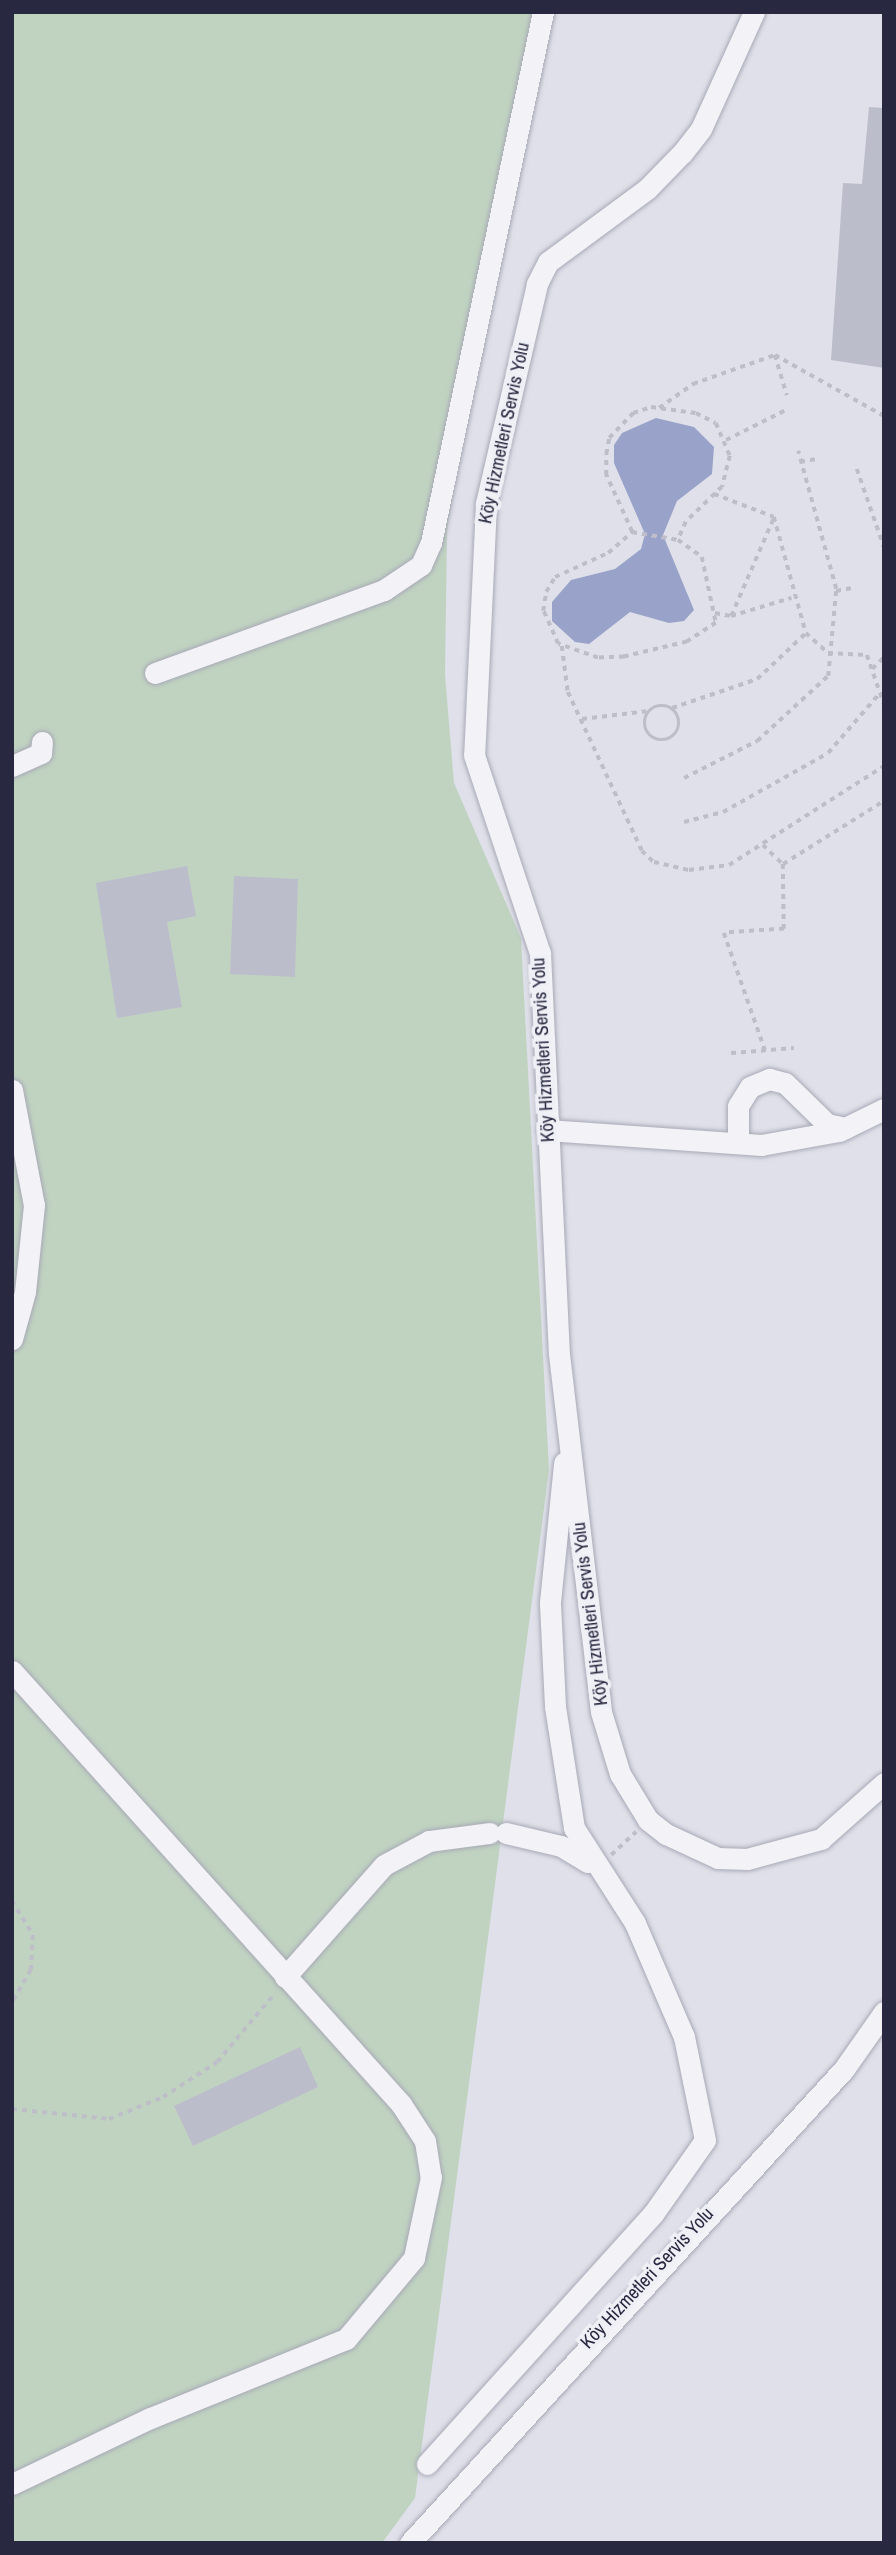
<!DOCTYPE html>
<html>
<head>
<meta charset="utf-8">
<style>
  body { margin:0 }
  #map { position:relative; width:896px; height:2555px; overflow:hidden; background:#dfe0e9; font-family:"Archivo Narrow",sans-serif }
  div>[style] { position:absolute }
  .green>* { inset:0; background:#c0d3c1 }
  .water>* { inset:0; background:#99a3c9 }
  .building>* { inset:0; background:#bcbdcb }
  .path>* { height:3.5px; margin-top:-1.75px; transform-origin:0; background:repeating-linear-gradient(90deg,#bdbec7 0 5px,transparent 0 10px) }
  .path>.ring { margin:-1.75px; padding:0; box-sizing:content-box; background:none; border:3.5px solid #bdbec7; border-radius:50% }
  .roads { filter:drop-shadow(0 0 2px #a8a9b6) drop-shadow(0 0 2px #a8a9b6) }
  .minor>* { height:21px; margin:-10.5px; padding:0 10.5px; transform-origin:10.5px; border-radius:10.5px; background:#f2f2f7 }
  span { translate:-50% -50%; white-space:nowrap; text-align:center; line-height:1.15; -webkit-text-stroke:7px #eff0f6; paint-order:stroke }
  .street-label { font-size:19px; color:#282940 }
  .frame { position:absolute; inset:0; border:14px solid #282940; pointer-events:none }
</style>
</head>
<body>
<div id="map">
  <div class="green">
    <i style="clip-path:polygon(12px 12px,532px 12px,447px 530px,445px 675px,454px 783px,521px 938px,549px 1470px,415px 2498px,382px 2543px,12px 2543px)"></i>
  </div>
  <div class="water">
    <i style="clip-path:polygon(656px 418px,694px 427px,714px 447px,712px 474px,677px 501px,663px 535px,694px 610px,684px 621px,669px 623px,630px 612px,589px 644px,575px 642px,552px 621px,552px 602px,571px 580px,615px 569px,641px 549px,645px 534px,614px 463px,614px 445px,622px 433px)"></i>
  </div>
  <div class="building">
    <i style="clip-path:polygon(869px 107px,884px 108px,884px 368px,831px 360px,843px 183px,862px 184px)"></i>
    <i style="clip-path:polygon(187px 866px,196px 916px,167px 922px,182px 1007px,117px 1018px,96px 883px)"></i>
    <i style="clip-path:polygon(234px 876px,298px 879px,295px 977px,230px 974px)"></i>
    <i style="clip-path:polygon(300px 2047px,318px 2087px,193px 2146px,174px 2106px)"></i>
  </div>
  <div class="path">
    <i style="left:775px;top:355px;width:42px;rotate:73.3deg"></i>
    <i style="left:659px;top:408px;width:42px;rotate:-35.2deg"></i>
    <i style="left:693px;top:384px;width:87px;rotate:-19.5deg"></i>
    <i style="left:775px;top:355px;width:125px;rotate:29.2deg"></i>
    <i style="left:726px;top:440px;width:65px;rotate:-26.6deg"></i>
    <i style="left:800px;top:462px;width:20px;rotate:-11deg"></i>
    <i style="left:857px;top:469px;width:83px;rotate:70.9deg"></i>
    <i style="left:714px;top:494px;width:64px;rotate:21deg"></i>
    <i style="left:774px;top:517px;width:120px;rotate:74.6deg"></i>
    <i style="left:806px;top:633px;width:30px;rotate:42deg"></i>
    <i style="left:828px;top:653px;width:39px;rotate:3deg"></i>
    <i style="left:867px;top:655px;width:52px;rotate:70.9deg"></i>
    <i style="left:632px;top:532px;width:47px;rotate:9.9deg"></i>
    <i style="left:678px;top:540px;width:29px;rotate:35deg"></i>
    <i style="left:702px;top:557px;width:67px;rotate:78deg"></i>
    <i style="left:716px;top:623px;width:35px;rotate:147deg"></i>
    <i style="left:687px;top:642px;width:65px;rotate:166.6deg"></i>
    <i style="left:624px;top:657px;width:26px;rotate:178deg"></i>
    <i style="left:598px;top:658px;width:42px;rotate:-160.7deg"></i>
    <i style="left:558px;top:644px;width:36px;rotate:-114deg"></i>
    <i style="left:543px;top:611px;width:19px;rotate:-81deg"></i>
    <i style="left:546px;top:592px;width:17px;rotate:-59deg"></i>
    <i style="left:555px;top:577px;width:58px;rotate:-24.4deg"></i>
    <i style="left:608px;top:553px;width:32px;rotate:-41deg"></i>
    <i style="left:632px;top:532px;width:63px;rotate:-114.5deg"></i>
    <i style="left:606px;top:475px;width:21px;rotate:-90deg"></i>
    <i style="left:606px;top:454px;width:16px;rotate:-79deg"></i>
    <i style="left:609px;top:438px;width:35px;rotate:-46deg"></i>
    <i style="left:633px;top:413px;width:19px;rotate:-18deg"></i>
    <i style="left:651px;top:407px;width:45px;rotate:7.6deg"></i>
    <i style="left:696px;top:413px;width:22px;rotate:27deg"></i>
    <i style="left:716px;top:423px;width:36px;rotate:67deg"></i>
    <i style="left:730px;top:456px;width:32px;rotate:104deg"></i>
    <i style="left:722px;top:487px;width:50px;rotate:135.8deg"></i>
    <i style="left:686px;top:522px;width:20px;rotate:114deg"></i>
    <i style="left:836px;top:591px;width:20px;rotate:-11deg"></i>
    <i style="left:715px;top:613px;width:16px;rotate:11deg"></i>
    <i style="left:731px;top:616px;width:63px;rotate:-16.7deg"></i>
    <i style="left:731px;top:616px;width:108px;rotate:-66.5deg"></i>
    <i style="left:562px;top:646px;width:46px;rotate:82.6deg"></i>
    <i style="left:568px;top:692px;width:175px;rotate:65deg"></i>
    <i style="left:642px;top:851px;width:16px;rotate:43deg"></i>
    <i style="left:654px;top:862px;width:36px;rotate:13deg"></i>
    <i style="left:689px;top:870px;width:40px;rotate:-7.1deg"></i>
    <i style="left:729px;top:865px;width:184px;rotate:-32.6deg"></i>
    <i style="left:872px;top:669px;width:17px;rotate:-45deg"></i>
    <i class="ring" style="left:645px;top:706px;width:30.5px;height:30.5px"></i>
    <i style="left:672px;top:708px;width:90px;rotate:-18.8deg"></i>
    <i style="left:757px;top:679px;width:67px;rotate:-43.2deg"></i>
    <i style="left:582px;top:719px;width:67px;rotate:-6.8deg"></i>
    <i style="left:684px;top:778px;width:82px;rotate:-26.9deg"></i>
    <i style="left:757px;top:741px;width:96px;rotate:-42.5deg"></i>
    <i style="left:828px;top:676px;width:87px;rotate:-84.7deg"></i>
    <i style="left:836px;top:589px;width:143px;rotate:-105.4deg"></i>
    <i style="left:684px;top:822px;width:40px;rotate:-14.4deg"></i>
    <i style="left:723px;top:812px;width:120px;rotate:-29.3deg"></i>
    <i style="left:828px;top:753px;width:78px;rotate:-49.2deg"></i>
    <i style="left:763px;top:845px;width:28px;rotate:44deg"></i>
    <i style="left:783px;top:864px;width:65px;rotate:89.1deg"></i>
    <i style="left:784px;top:929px;width:60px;rotate:176.2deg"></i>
    <i style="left:724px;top:933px;width:124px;rotate:70.7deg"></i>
    <i style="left:783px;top:864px;width:119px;rotate:-32deg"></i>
    <i style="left:731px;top:1053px;width:63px;rotate:-4.5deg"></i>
    <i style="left:611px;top:1855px;width:34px;rotate:-43deg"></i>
    <i style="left:12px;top:1901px;width:40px;rotate:58deg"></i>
    <i style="left:33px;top:1935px;width:35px;rotate:93deg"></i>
    <i style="left:31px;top:1970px;width:38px;rotate:120deg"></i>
    <i style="left:12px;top:2109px;width:98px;rotate:5.9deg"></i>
    <i style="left:109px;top:2119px;width:58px;rotate:-22.2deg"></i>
    <i style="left:163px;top:2097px;width:64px;rotate:-32.9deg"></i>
    <i style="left:217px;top:2062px;width:89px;rotate:-50deg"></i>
  </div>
  <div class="roads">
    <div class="minor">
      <i style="left:754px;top:12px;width:128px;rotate:114.4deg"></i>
      <i style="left:701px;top:129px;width:31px;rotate:128deg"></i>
      <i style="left:682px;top:153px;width:50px;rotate:134.2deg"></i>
      <i style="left:647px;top:189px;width:123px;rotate:143.6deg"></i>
      <i style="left:548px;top:262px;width:25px;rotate:117deg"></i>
      <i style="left:537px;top:284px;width:226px;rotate:103.1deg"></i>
      <i style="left:486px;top:504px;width:251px;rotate:92.7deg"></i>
      <i style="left:474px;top:755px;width:209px;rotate:71.6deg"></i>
      <i style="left:540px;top:953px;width:401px;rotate:87.3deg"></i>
      <i style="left:559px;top:1354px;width:360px;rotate:83.3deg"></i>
      <i style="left:601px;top:1712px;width:65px;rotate:73deg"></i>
      <i style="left:620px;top:1774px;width:54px;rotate:58.7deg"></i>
      <i style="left:648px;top:1820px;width:23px;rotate:38deg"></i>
      <i style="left:666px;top:1834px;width:57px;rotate:24.8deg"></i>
      <i style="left:718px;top:1858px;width:29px;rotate:2deg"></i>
      <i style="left:747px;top:1859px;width:77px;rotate:-15.1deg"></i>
      <i style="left:821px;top:1839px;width:84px;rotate:-41.6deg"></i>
      <i style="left:155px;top:673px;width:244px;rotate:-19.9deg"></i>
      <i style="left:384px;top:590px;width:45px;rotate:-34deg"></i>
      <i style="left:421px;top:565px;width:24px;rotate:-66deg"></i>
      <i style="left:431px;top:543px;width:543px;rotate:-78.09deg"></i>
      <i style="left:12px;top:766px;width:32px;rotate:-24deg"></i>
      <i style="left:41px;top:753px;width:11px;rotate:-85deg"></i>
      <i style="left:12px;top:1090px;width:117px;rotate:79.2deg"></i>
      <i style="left:34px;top:1205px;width:87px;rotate:95.9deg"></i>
      <i style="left:25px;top:1292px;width:49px;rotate:105.5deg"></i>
      <i style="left:547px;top:1130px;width:215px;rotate:4deg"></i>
      <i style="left:761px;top:1145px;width:79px;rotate:-10.2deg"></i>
      <i style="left:839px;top:1131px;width:50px;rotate:-26.1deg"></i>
      <i style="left:738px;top:1143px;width:37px;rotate:-90deg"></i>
      <i style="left:738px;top:1106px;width:22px;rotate:-58deg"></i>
      <i style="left:750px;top:1087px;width:21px;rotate:-23deg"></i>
      <i style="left:769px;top:1079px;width:16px;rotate:14deg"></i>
      <i style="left:785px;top:1083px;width:59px;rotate:44.3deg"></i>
      <i style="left:827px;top:1124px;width:19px;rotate:12deg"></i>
      <i style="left:12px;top:1671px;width:582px;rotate:48.06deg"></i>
      <i style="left:401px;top:2104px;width:44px;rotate:57deg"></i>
      <i style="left:425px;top:2141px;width:36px;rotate:81deg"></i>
      <i style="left:431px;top:2177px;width:83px;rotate:101.9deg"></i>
      <i style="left:414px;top:2258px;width:106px;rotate:130deg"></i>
      <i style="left:346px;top:2339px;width:211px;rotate:158deg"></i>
      <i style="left:150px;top:2418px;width:153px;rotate:154.4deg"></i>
      <i style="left:506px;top:1833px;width:57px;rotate:13.3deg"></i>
      <i style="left:561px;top:1846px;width:31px;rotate:31deg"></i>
      <i style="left:285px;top:1977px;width:149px;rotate:-48.5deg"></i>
      <i style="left:384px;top:1865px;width:51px;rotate:-28.1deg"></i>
      <i style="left:429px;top:1841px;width:61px;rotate:-7.6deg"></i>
      <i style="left:427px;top:2464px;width:337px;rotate:-47.9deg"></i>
      <i style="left:653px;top:2214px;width:90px;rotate:-54.9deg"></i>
      <i style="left:705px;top:2140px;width:105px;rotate:-101.5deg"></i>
      <i style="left:684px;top:2037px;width:124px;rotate:-113.3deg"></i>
      <i style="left:635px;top:1923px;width:113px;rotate:-122.7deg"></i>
      <i style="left:574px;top:1828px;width:123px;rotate:-98.9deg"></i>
      <i style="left:555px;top:1706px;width:104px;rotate:-92.8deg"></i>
      <i style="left:550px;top:1602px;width:140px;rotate:-84.2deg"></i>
      <i style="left:410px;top:2543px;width:643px;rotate:-47.52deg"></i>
      <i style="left:844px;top:2069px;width:70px;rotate:-54.9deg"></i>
    </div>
  </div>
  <div class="street-label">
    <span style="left:504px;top:433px;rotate:-78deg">Köy Hizmetleri Servis Yolu</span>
    <span style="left:543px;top:1050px;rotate:-93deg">Köy Hizmetleri Servis Yolu</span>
    <span style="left:590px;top:1614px;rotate:-97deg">Köy Hizmetleri Servis Yolu</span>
    <span style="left:647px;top:2278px;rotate:-47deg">Köy Hizmetleri Servis Yolu</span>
  </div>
  <div class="frame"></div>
</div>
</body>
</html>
